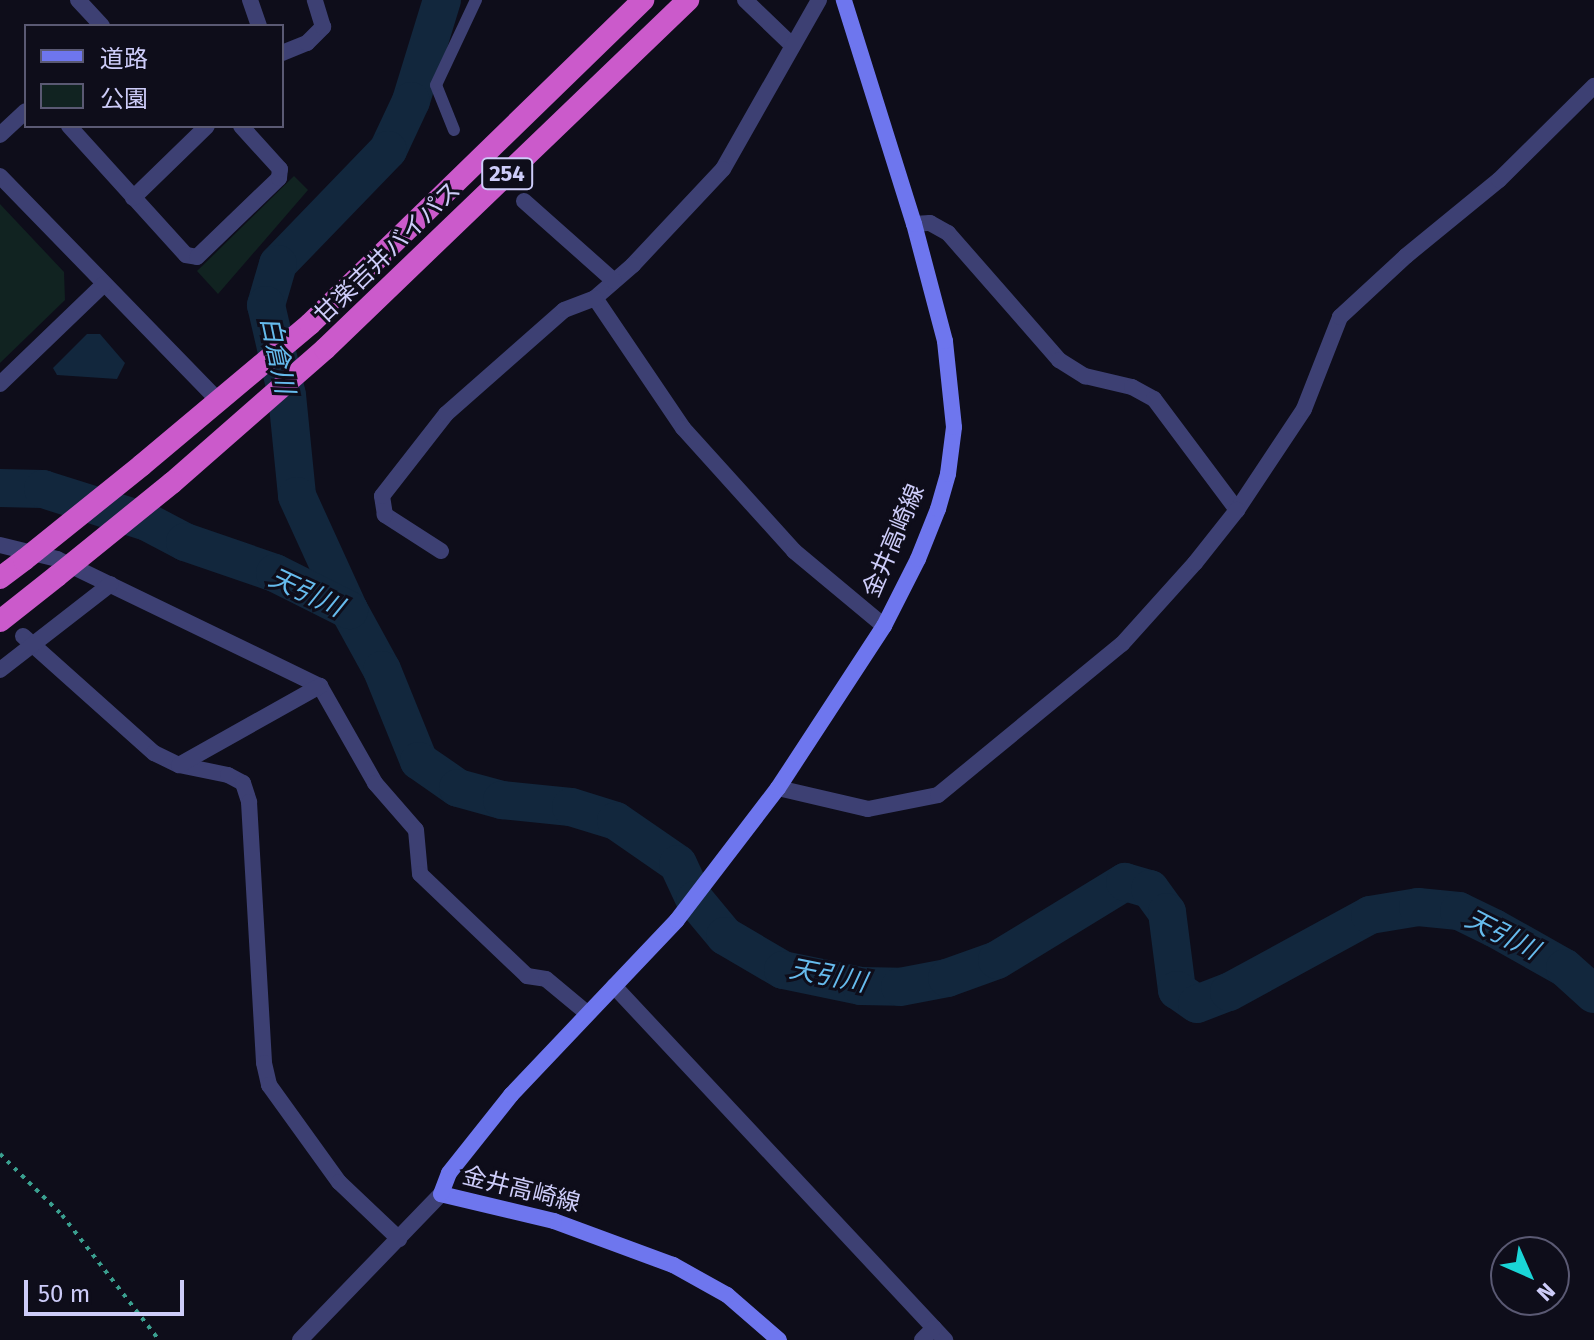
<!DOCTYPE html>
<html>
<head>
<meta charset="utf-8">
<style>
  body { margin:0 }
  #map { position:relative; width:1594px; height:1340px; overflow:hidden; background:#0e0d1a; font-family:"Fira Sans","Noto Sans JP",sans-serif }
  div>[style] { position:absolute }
  .green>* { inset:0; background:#112321 }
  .water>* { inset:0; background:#12273d }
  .river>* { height:38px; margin:-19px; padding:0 19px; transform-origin:19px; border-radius:19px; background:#12273d }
  .path>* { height:4px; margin-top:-2px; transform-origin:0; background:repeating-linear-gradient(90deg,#3a9f8f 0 4px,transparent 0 10px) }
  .service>* { height:12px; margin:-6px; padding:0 6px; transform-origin:6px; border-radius:6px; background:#3d4073 }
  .minor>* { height:16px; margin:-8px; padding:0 8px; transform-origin:8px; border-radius:8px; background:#3d4073 }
  .tertiary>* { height:16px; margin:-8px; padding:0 8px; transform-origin:8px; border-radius:8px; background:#3d4073 }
  .secondary>* { height:16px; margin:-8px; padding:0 8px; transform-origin:8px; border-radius:8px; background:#6e76ee }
  .trunk>* { height:22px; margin:-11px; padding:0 11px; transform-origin:11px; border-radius:11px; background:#cb5acb }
  .trunk-bridge>* { height:22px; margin:-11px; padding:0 11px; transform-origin:11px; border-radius:11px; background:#cb5acb }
  span { translate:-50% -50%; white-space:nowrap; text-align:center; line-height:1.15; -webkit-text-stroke:6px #0e0d1a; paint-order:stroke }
  .shield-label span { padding:2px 6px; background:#0e0d1a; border:2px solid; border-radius:6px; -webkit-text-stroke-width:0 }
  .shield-label { font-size:22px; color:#cdccf9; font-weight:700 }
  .street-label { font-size:24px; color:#cdccf9 }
  .water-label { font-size:26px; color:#66bbed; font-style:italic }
  .legend { position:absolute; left:24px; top:24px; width:260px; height:104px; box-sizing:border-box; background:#0e0d1a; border:2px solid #5a5973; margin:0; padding:10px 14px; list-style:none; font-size:24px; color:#cdccf9 }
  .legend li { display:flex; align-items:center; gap:16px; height:40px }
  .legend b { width:40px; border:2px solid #5a5973 }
  .north { position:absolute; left:1490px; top:1236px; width:80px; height:80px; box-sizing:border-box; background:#0e0d1a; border:2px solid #5a5973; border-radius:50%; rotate:135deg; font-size:22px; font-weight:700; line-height:32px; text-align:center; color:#cdccf9 }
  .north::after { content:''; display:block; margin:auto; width:28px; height:36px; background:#1ad5d7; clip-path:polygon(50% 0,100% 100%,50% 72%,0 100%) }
  .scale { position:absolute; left:24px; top:1280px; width:160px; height:36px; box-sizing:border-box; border:4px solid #cdccf9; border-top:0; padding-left:10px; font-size:24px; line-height:28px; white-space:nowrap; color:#cdccf9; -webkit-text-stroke:6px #0e0d1a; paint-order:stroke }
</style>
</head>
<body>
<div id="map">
  <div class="green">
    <i style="clip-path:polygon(294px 176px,308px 190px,218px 294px,197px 271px)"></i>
    <i style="clip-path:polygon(0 204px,64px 272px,65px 300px,0 363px)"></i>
  </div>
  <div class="water">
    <i style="clip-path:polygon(87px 334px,100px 334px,125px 363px,117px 379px,57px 375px,53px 368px)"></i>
  </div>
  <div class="river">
    <i style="left:442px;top:0;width:106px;rotate:107.1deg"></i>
    <i style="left:411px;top:101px;width:54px;rotate:115.1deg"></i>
    <i style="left:388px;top:150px;width:158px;rotate:134deg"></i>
    <i style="left:278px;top:264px;width:43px;rotate:106.3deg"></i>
    <i style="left:266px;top:305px;width:92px;rotate:76.9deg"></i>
    <i style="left:287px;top:395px;width:101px;rotate:84.3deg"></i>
    <i style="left:297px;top:496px;width:125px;rotate:65.5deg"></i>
    <i style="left:349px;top:610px;width:68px;rotate:61.2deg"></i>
    <i style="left:382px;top:670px;width:98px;rotate:67.9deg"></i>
    <i style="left:419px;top:761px;width:47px;rotate:34.7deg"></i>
    <i style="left:458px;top:788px;width:46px;rotate:15.3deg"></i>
    <i style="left:502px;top:800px;width:69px;rotate:5.8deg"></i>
    <i style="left:571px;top:807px;width:47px;rotate:17.3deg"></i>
    <i style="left:616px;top:821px;width:75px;rotate:34.7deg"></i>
    <i style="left:678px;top:864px;width:40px;rotate:65deg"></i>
    <i style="left:695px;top:900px;width:47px;rotate:50.2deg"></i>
    <i style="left:725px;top:936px;width:67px;rotate:30.4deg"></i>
    <i style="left:783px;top:970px;width:80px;rotate:11.6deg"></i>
    <i style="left:861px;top:986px;width:39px;rotate:1deg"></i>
    <i style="left:900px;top:987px;width:48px;rotate:-10.8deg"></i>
    <i style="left:947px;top:978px;width:53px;rotate:-19.8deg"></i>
    <i style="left:997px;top:960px;width:150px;rotate:-31.4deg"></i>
    <i style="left:1125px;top:882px;width:26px;rotate:16deg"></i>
    <i style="left:1150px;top:889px;width:29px;rotate:54deg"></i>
    <i style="left:1167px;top:912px;width:79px;rotate:82.7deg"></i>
    <i style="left:1177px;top:990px;width:24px;rotate:35deg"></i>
    <i style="left:1197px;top:1004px;width:34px;rotate:-21deg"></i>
    <i style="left:1229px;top:992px;width:161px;rotate:-28.6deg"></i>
    <i style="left:1370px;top:915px;width:49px;rotate:-9.5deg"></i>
    <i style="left:1418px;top:907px;width:41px;rotate:5.6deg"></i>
    <i style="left:1459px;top:911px;width:39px;rotate:26deg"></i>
    <i style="left:1494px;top:928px;width:81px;rotate:29.4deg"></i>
    <i style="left:1565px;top:968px;width:39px;rotate:42deg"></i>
    <i style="left:0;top:488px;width:43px;rotate:1.3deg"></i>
    <i style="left:43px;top:489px;width:109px;rotate:17.6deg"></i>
    <i style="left:147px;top:522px;width:43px;rotate:27.8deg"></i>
    <i style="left:185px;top:542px;width:95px;rotate:19deg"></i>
    <i style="left:275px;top:573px;width:83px;rotate:26.6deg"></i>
  </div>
  <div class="path">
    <i style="left:0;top:1154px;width:87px;rotate:44.5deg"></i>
    <i style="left:62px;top:1215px;width:158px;rotate:52.2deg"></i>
  </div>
  <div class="service">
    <i style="left:454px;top:130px;width:48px;rotate:-111.8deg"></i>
    <i style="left:436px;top:85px;width:94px;rotate:-64.8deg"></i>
  </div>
  <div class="minor">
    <i style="left:78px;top:0;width:35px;rotate:47deg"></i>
    <i style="left:250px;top:0;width:28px;rotate:71deg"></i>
    <i style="left:745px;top:0;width:66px;rotate:43.8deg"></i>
    <i style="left:819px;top:0;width:194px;rotate:119.6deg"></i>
    <i style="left:723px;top:169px;width:132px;rotate:133.2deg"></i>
    <i style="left:633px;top:265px;width:50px;rotate:139deg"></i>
    <i style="left:595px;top:298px;width:157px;rotate:55.9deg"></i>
    <i style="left:683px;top:428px;width:166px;rotate:47.9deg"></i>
    <i style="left:794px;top:551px;width:117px;rotate:39.8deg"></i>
    <i style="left:282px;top:53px;width:27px;rotate:-22deg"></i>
    <i style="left:307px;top:43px;width:23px;rotate:-45deg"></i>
    <i style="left:323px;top:27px;width:28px;rotate:-107deg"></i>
    <i style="left:69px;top:126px;width:174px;rotate:47.8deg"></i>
    <i style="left:186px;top:255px;width:11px;rotate:10deg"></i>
    <i style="left:197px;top:257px;width:114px;rotate:-43.9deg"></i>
    <i style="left:279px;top:178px;width:9px;rotate:-84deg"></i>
    <i style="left:280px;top:169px;width:58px;rotate:-132.2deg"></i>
    <i style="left:0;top:135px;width:35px;rotate:-43deg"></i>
    <i style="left:133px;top:198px;width:103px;rotate:-44.2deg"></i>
    <i style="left:524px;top:201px;width:120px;rotate:41.6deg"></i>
    <i style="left:914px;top:224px;width:16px;rotate:-4deg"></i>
    <i style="left:930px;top:223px;width:21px;rotate:29deg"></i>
    <i style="left:948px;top:233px;width:169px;rotate:48.8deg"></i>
    <i style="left:1059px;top:360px;width:31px;rotate:32deg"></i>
    <i style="left:1085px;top:376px;width:48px;rotate:13.2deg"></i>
    <i style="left:1132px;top:387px;width:25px;rotate:29deg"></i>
    <i style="left:1154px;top:399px;width:139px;rotate:53.2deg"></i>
    <i style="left:1237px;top:510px;width:121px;rotate:-56.4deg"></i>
    <i style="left:1304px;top:409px;width:99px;rotate:-68.6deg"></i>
    <i style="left:1340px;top:317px;width:90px;rotate:-42.7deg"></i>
    <i style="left:1406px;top:256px;width:120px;rotate:-39.3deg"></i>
    <i style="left:1499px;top:180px;width:134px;rotate:-44.7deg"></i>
    <i style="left:0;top:545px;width:59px;rotate:13.8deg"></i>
    <i style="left:57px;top:559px;width:292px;rotate:25.8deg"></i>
    <i style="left:320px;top:686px;width:112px;rotate:60.4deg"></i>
    <i style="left:375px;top:783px;width:62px;rotate:48.9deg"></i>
    <i style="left:416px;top:830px;width:44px;rotate:84.8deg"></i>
    <i style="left:420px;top:874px;width:148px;rotate:43.6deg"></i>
    <i style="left:527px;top:976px;width:19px;rotate:9deg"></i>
    <i style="left:546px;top:979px;width:53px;rotate:39.7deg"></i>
    <i style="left:441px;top:551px;width:67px;rotate:-147.3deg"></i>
    <i style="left:385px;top:515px;width:19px;rotate:-99deg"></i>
    <i style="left:382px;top:496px;width:104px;rotate:-52deg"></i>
    <i style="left:446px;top:414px;width:157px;rotate:-41.4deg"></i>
    <i style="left:564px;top:310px;width:33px;rotate:-21deg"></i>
    <i style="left:23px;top:636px;width:176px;rotate:41.8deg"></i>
    <i style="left:154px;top:753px;width:28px;rotate:26deg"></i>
    <i style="left:179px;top:765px;width:50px;rotate:11.5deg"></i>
    <i style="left:228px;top:775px;width:17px;rotate:28deg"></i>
    <i style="left:243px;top:783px;width:20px;rotate:72deg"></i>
    <i style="left:249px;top:802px;width:261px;rotate:86.7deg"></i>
    <i style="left:264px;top:1063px;width:23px;rotate:77deg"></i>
    <i style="left:269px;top:1085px;width:120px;rotate:54.2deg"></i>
    <i style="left:339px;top:1182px;width:83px;rotate:43.5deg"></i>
    <i style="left:0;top:670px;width:140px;rotate:-37.8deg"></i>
    <i style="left:179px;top:765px;width:162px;rotate:-29.3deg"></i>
    <i style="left:778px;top:788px;width:92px;rotate:13.1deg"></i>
    <i style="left:868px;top:809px;width:71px;rotate:-11.3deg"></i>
    <i style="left:938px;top:795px;width:238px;rotate:-39.4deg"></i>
    <i style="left:1122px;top:644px;width:109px;rotate:-48deg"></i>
    <i style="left:1195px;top:563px;width:68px;rotate:-51.6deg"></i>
    <i style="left:614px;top:986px;width:485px;rotate:46.9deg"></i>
    <i style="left:922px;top:1340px;width:17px;rotate:-45deg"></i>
  </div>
  <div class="tertiary">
    <i style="left:0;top:176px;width:315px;rotate:45.8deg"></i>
    <i style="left:0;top:384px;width:144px;rotate:-43.9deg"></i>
    <i style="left:300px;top:1340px;width:203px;rotate:-46deg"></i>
  </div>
  <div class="secondary">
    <i style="left:779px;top:1340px;width:69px;rotate:-139.1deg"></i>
    <i style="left:727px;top:1295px;width:62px;rotate:-150.9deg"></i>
    <i style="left:673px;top:1265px;width:127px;rotate:-159.7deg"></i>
    <i style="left:554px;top:1221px;width:116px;rotate:-166.6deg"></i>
    <i style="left:441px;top:1194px;width:22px;rotate:-69deg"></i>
    <i style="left:449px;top:1173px;width:100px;rotate:-51.5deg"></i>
    <i style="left:511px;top:1095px;width:241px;rotate:-46.5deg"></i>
    <i style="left:677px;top:920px;width:166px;rotate:-52.6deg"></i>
    <i style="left:778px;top:788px;width:194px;rotate:-56.8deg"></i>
    <i style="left:884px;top:626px;width:75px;rotate:-63.1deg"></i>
    <i style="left:918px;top:559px;width:54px;rotate:-68.2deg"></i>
    <i style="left:938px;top:509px;width:36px;rotate:-74deg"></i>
    <i style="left:948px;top:474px;width:47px;rotate:-82.7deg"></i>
    <i style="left:954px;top:427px;width:86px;rotate:-96deg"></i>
    <i style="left:945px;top:341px;width:121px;rotate:-104.8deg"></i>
    <i style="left:914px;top:224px;width:235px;rotate:-107.4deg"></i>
  </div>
  <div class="trunk">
    <i style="left:142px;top:465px;width:219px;rotate:-40deg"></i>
    <i style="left:310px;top:324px;width:465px;rotate:-44.2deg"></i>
    <i style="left:172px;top:483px;width:203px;rotate:-41.2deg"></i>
    <i style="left:325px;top:349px;width:504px;rotate:-43.87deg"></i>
    <i style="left:0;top:578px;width:30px;rotate:-37deg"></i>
    <i style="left:0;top:621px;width:73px;rotate:-38.3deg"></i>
  </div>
  <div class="trunk-bridge">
    <i style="left:24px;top:560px;width:151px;rotate:-38.8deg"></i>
    <i style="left:57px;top:576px;width:148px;rotate:-39deg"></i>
  </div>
  <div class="shield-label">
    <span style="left:507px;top:174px">254</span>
  </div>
  <div class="street-label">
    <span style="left:388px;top:253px;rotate:-44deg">甘楽吉井バイパス</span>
    <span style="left:894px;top:541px;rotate:-67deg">金井高崎線</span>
    <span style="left:521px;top:1190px;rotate:14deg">金井高崎線</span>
  </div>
  <div class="water-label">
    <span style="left:277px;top:355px;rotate:78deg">白倉川</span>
    <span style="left:306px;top:593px;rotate:25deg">天引川</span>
    <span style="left:1502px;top:935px;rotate:27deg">天引川</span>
    <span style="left:828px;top:976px;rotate:11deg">天引川</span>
  </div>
  <ul class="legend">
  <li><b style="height:10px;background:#6e76ee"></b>道路</li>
  <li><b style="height:22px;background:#112321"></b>公園</li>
  </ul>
  <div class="north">N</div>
  <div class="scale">50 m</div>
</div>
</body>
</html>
